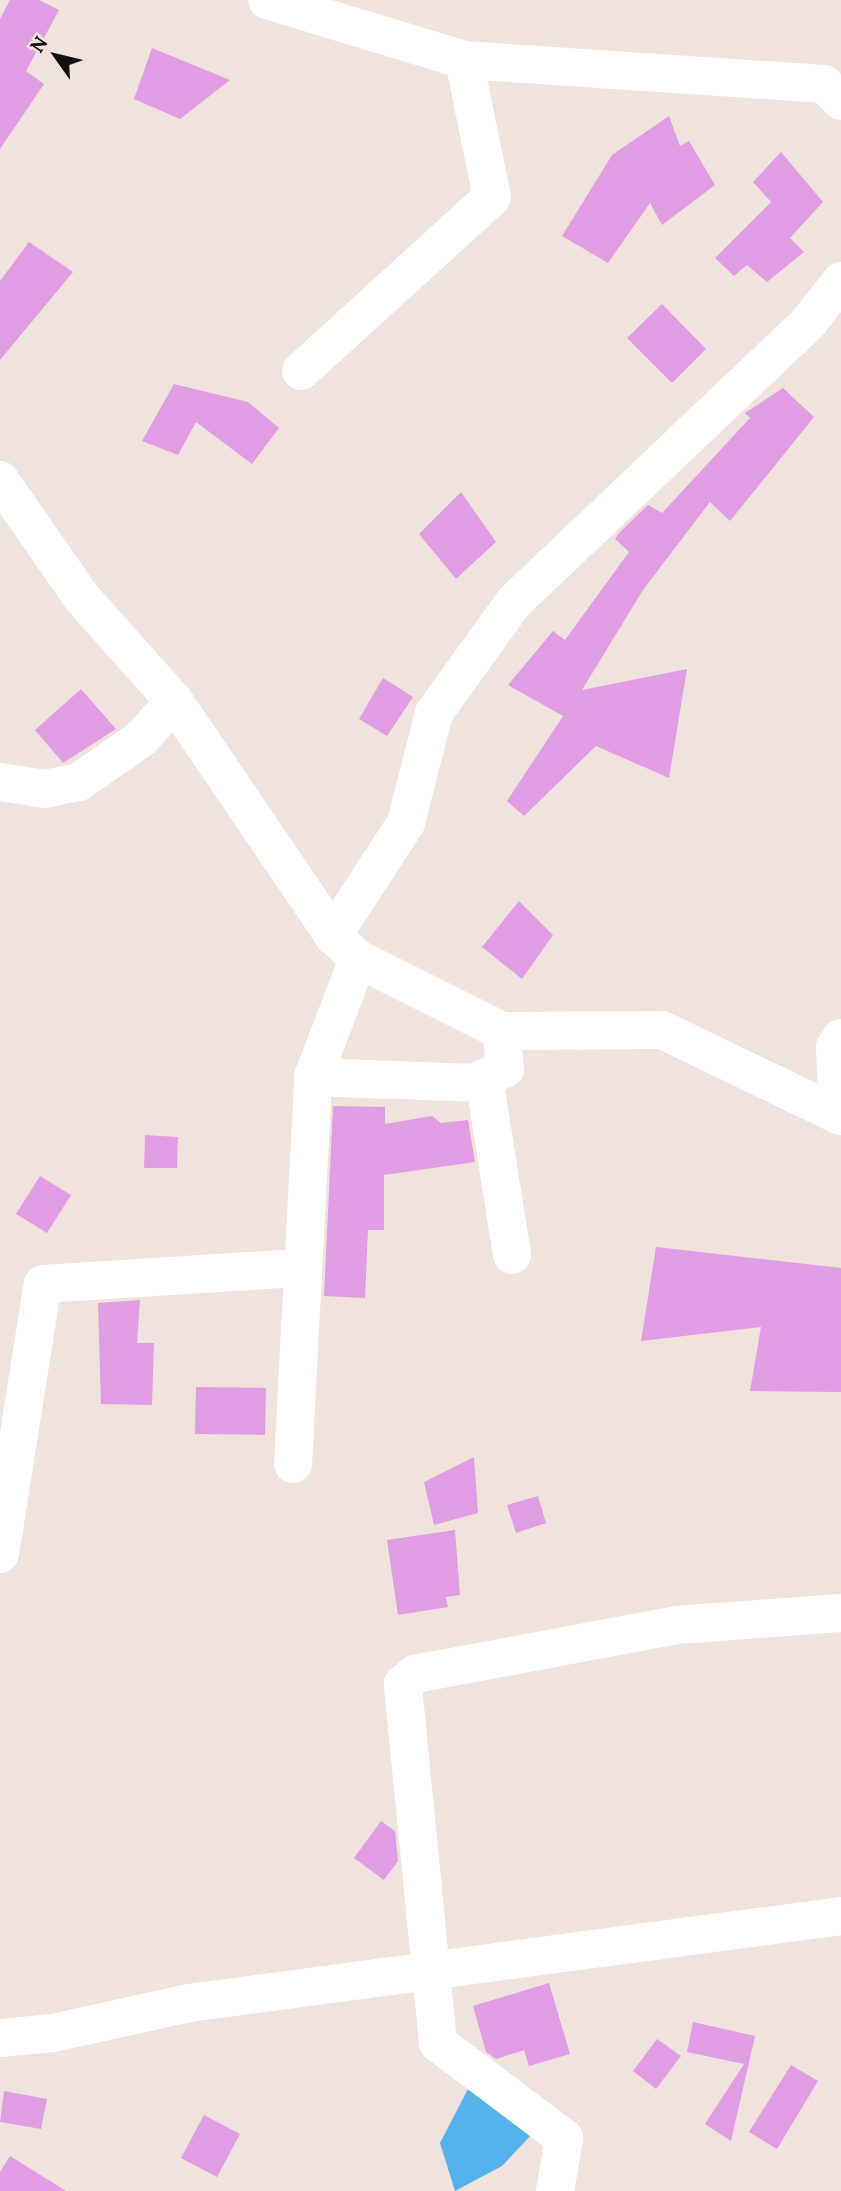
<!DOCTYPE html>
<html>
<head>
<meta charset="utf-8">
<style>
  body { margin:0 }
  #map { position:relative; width:841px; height:2191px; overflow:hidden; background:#f0e2dc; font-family:Lora,serif }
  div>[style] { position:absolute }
  .water>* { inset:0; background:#54b3ec }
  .building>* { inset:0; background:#e19de3 }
  .minor>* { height:38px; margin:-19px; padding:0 19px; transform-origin:19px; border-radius:19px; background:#fff }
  span { translate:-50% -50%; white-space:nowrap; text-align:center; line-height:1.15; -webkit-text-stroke:7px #f0e2dc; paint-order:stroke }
  .north { position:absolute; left:21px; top:21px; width:70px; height:70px; -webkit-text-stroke:5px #f0e2dc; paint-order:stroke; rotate:304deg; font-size:19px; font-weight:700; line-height:28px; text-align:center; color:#14100e }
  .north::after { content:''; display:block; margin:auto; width:24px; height:32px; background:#14100e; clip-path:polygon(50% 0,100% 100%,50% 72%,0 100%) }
</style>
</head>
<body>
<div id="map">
  <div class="water">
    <i style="clip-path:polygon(468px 2089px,549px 2116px,502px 2166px,455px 2191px,440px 2143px)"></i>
  </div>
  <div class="building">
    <i style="clip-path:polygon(10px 0,39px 0,59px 10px,26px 71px,44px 84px,0 149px,0 19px)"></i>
    <i style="clip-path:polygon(152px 48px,230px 80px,180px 119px,134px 99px)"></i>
    <i style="clip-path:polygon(669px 116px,680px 146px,689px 141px,715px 185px,662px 225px,650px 203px,608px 263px,562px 236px,612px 155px)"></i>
    <i style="clip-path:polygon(781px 152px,823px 202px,790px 238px,804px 252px,767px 282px,747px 265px,734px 276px,715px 258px,771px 202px,753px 182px)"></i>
    <i style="clip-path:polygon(29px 242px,73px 272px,0 360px,0 281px)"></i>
    <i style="clip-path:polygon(662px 304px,706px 349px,672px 383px,627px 338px)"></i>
    <i style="clip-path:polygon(174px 384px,248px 402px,279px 428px,252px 464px,196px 422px,178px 455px,142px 441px)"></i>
    <i style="clip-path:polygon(783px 388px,814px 417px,730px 521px,710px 502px,643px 590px,582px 690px,687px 669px,669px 778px,596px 746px,524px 816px,507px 801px,563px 716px,508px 685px,553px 631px,565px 640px,629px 552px,615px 539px,620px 532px,648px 505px,662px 513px,750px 418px,745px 413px)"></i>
    <i style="clip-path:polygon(461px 492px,496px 542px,456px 579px,419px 534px)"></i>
    <i style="clip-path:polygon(383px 678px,413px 697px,387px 736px,359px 719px)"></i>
    <i style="clip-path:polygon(81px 689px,116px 729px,63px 763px,35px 730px)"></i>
    <i style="clip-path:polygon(519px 901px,553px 935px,522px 979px,482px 947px)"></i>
    <i style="clip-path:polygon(333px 1106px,385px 1107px,385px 1124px,432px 1116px,441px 1123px,468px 1120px,475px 1162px,384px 1175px,384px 1230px,368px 1230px,365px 1298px,324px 1296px)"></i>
    <i style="clip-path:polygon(145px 1135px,178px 1137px,177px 1168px,144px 1168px)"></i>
    <i style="clip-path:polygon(40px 1176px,71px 1195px,47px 1233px,16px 1214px)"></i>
    <i style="clip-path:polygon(656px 1247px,841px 1268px,841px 1392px,750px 1391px,761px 1327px,641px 1341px)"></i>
    <i style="clip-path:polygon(140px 1300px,137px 1343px,154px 1343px,152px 1405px,101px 1404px,98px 1303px)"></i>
    <i style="clip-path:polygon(196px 1387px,266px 1388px,265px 1435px,195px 1434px)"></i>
    <i style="clip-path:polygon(474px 1457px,478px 1513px,434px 1525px,424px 1482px)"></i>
    <i style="clip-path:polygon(538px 1496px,546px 1523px,516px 1533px,507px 1505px)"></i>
    <i style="clip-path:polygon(455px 1530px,460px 1595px,446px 1597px,448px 1607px,398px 1615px,387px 1540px)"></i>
    <i style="clip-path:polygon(381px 1821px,395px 1831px,398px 1861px,384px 1880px,354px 1858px)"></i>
    <i style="clip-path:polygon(549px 1983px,570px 2054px,529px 2066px,524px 2050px,496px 2059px,486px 2052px,473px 2006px)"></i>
    <i style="clip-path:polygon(693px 2022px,755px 2036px,731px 2141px,705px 2124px,744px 2064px,687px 2052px)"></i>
    <i style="clip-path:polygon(657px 2039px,681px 2056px,656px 2089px,633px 2071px)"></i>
    <i style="clip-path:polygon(791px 2065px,818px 2081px,777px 2149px,749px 2132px)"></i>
    <i style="clip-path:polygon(4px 2091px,47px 2099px,41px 2129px,0 2122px)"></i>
    <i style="clip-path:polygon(204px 2115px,240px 2134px,217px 2177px,181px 2158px)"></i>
    <i style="clip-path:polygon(10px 2156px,66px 2191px,0 2191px,0 2172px)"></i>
  </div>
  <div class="minor">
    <i style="left:267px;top:0;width:206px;rotate:16.9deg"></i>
    <i style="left:464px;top:60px;width:361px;rotate:3.8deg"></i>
    <i style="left:824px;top:84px;width:24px;rotate:45deg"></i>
    <i style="left:841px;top:281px;width:53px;rotate:128.2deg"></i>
    <i style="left:808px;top:323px;width:405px;rotate:136.5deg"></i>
    <i style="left:514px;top:602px;width:137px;rotate:125.8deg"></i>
    <i style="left:434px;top:713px;width:114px;rotate:104.3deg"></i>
    <i style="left:406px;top:823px;width:134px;rotate:123.1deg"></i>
    <i style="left:333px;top:935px;width:35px;rotate:44deg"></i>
    <i style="left:358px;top:959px;width:161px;rotate:26.6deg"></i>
    <i style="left:502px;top:1031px;width:160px;rotate:-0.4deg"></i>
    <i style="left:662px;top:1030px;width:199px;rotate:25.7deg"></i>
    <i style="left:301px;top:371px;width:258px;rotate:-42.3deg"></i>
    <i style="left:492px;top:197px;width:140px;rotate:-101.6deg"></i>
    <i style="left:0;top:480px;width:144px;rotate:55.2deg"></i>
    <i style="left:82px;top:598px;width:138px;rotate:48.2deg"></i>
    <i style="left:174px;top:701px;width:283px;rotate:55.8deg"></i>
    <i style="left:0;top:782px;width:46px;rotate:8.8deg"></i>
    <i style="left:45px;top:789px;width:35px;rotate:-12deg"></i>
    <i style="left:79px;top:782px;width:77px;rotate:-34.9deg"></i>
    <i style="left:142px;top:738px;width:49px;rotate:-49.1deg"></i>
    <i style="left:313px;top:1077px;width:126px;rotate:-69.1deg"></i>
    <i style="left:484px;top:1078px;width:179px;rotate:81deg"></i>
    <i style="left:838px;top:1115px;width:68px;rotate:-92.5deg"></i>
    <i style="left:835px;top:1047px;width:11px;rotate:-56deg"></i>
    <i style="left:293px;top:1464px;width:388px;rotate:-87deg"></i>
    <i style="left:313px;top:1077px;width:160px;rotate:2.1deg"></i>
    <i style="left:473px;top:1083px;width:35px;rotate:-24deg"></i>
    <i style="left:505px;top:1069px;width:38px;rotate:-95deg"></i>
    <i style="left:0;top:1554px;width:273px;rotate:-81deg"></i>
    <i style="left:43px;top:1284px;width:257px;rotate:-3.6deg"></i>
    <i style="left:0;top:2038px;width:53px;rotate:-5.4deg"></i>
    <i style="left:53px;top:2033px;width:139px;rotate:-12.4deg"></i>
    <i style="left:189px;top:2003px;width:658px;rotate:-7.6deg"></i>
    <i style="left:555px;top:2191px;width:54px;rotate:-80.4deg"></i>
    <i style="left:564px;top:2138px;width:158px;rotate:-143deg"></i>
    <i style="left:438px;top:2043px;width:361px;rotate:-95.6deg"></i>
    <i style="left:403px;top:1684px;width:16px;rotate:-40deg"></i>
    <i style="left:415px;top:1674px;width:267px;rotate:-10.6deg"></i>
    <i style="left:677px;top:1625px;width:164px;rotate:-4.2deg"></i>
  </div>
  <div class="north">N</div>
</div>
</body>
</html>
